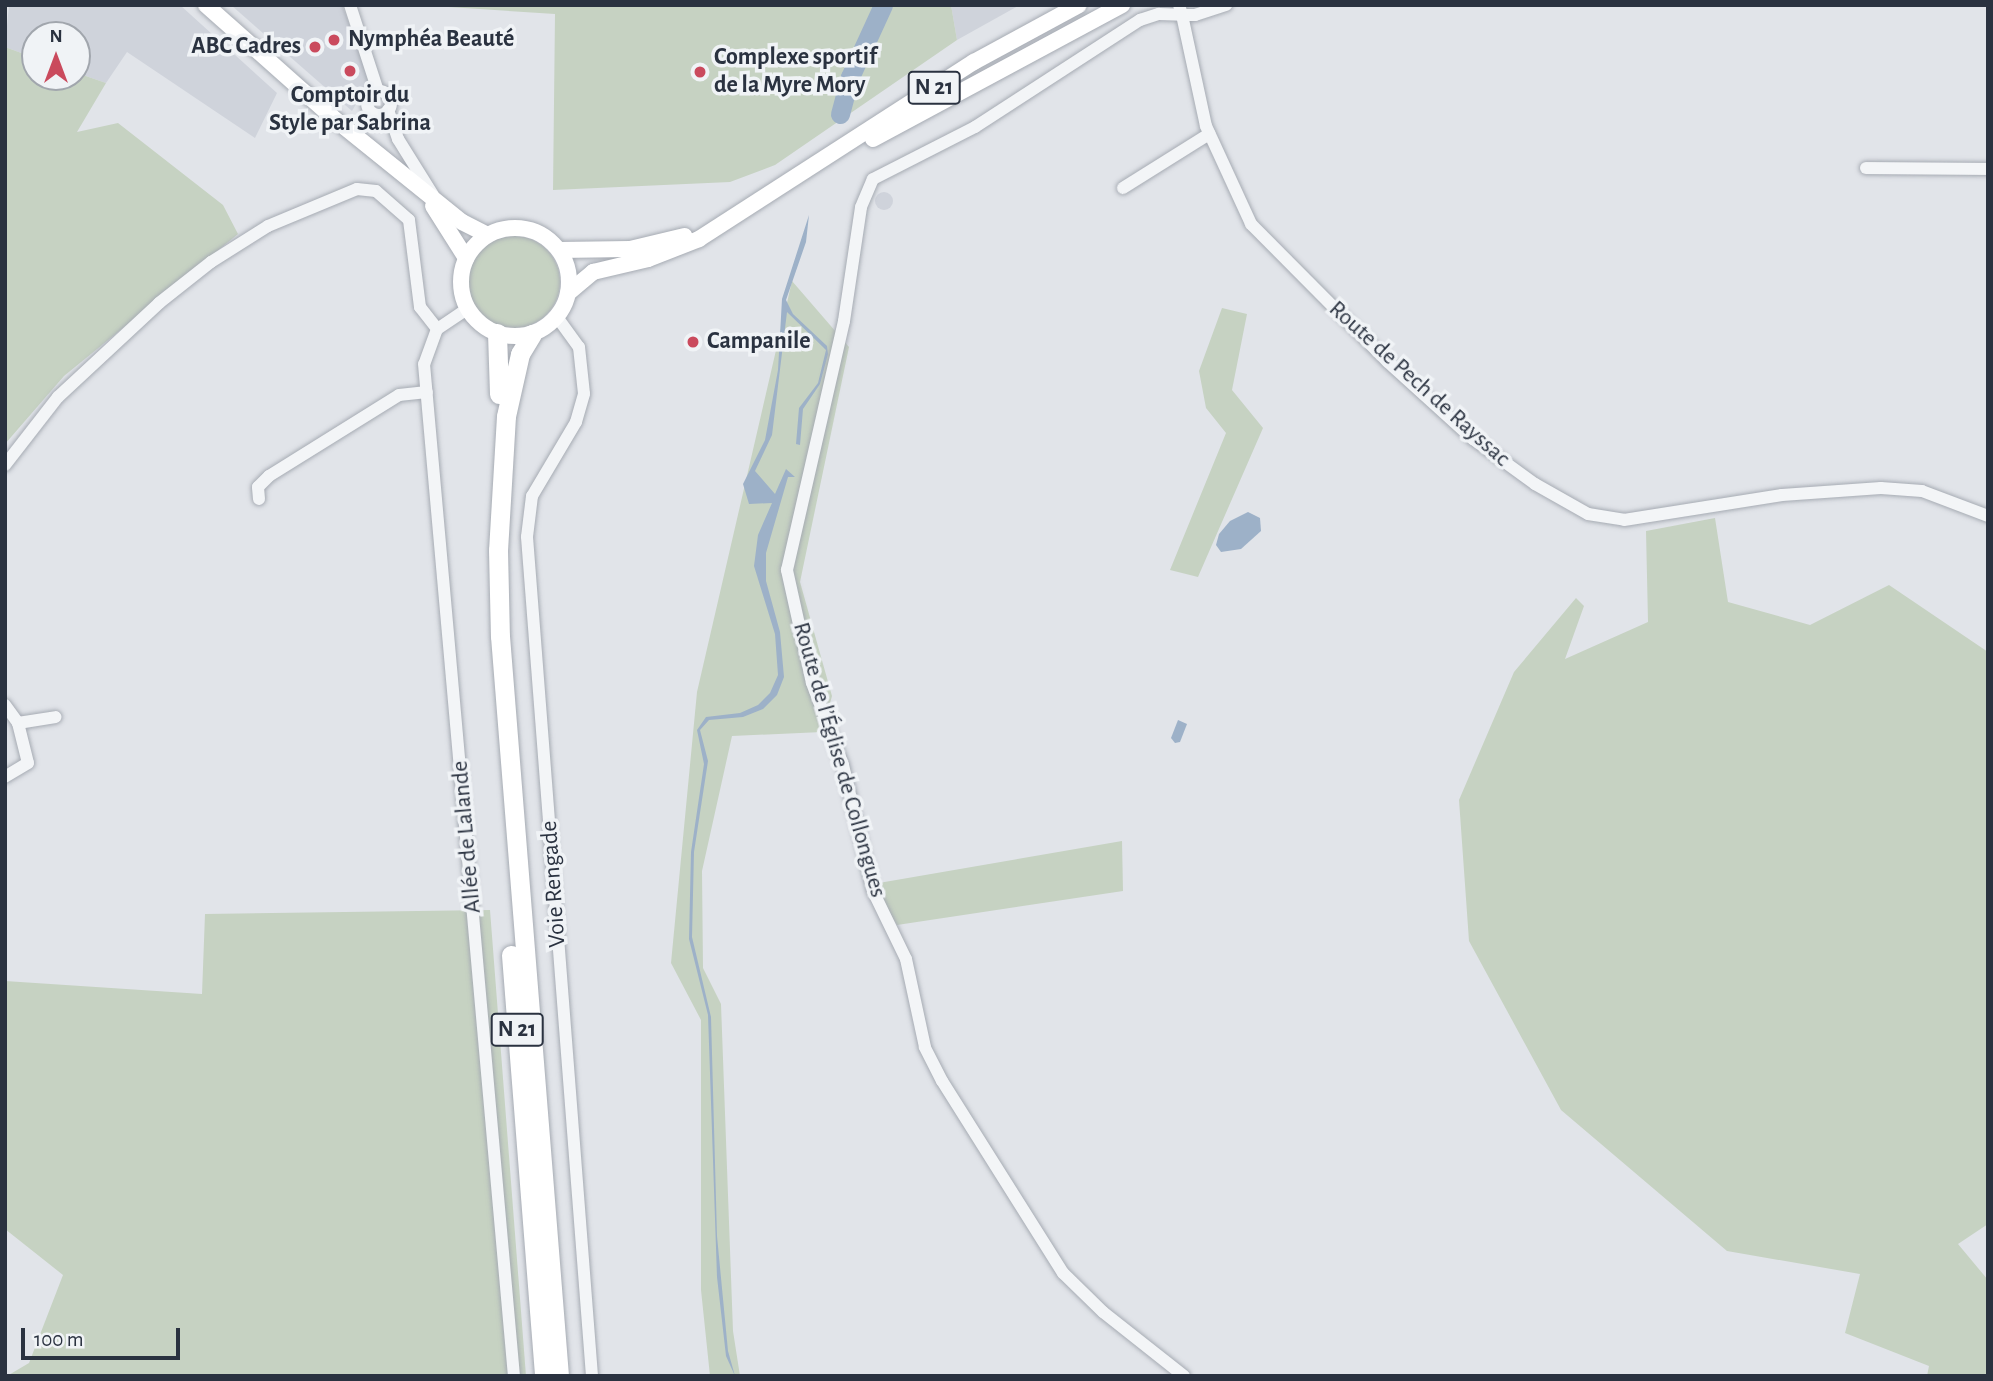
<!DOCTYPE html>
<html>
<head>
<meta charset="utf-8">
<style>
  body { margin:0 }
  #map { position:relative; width:1993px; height:1381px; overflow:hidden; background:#e1e4e9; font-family:"Alegreya Sans",sans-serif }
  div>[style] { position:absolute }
  .built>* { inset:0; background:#cfd3db }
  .round { border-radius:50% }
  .green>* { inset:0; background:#c6d2c2 }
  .water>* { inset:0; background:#9db1c8 }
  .river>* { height:19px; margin:-9.5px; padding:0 9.5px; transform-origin:9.5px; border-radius:9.5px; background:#9db1c8 }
  .roads { filter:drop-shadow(0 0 2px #a6abb3) drop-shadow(0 0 2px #a6abb3) }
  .minor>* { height:12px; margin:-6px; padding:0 6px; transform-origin:6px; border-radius:6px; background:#f3f5f7 }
  .minor>.ring { margin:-6px; padding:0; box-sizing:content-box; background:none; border:12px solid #f3f5f7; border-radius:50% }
  .major>* { height:16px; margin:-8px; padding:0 8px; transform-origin:8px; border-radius:8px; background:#fff }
  .major>.ring { margin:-8px; padding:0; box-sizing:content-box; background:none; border:16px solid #fff; border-radius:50% }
  .highway>* { height:19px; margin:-9.5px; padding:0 9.5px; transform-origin:9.5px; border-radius:9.5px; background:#fff }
  .dots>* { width:19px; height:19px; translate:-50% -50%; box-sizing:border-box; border:4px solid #f0f3f6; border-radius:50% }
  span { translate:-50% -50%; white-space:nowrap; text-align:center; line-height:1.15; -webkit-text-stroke:7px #f0f3f6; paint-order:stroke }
  .shield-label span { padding:2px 5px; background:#f0f3f6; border:2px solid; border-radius:5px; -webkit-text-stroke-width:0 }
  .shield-label { font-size:23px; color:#2a3240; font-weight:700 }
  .poi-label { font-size:24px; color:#2a3240; font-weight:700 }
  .left { translate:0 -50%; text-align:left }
  .right { translate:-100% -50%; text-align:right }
  .street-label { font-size:24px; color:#2a3240 }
  .frame { position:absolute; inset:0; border:7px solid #2a3240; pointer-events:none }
  .north { position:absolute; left:21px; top:21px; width:70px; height:70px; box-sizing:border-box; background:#f0f3f6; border:2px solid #a1a6ad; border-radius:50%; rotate:0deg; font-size:19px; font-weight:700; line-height:28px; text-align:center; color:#2a3240 }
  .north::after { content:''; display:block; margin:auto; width:24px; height:32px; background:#ca4a5d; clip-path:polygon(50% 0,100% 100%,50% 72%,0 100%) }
  .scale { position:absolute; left:21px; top:1328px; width:159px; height:32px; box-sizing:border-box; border:4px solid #2a3240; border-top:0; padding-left:9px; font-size:21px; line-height:24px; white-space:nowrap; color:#2a3240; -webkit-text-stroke:5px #f0f3f6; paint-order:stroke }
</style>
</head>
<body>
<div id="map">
  <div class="built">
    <i style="clip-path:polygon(9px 5px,180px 5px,277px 93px,255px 138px,127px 52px,106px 83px,77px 73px,77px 35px,35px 35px,35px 58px,5px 47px)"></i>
    <i style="clip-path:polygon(231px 5px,342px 5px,370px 80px,352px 111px)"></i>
    <i style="clip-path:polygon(951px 5px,1020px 5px,957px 40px)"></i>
    <i class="round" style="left:875px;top:192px;width:18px;height:18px"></i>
  </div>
  <div class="green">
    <i style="clip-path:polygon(418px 5px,951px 5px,957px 40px,775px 165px,730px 182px,553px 190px,555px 14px)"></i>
    <i style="clip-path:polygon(5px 47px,35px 58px,35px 77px,77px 77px,77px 73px,106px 83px,77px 132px,118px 123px,223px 205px,238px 234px,64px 376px,5px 444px)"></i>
    <i class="round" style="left:468px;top:236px;width:92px;height:92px"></i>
    <i style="clip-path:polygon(792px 281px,849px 347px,800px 582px,832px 696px,822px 732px,732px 736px,702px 871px,703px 968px,721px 1004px,733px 1331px,740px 1376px,710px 1376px,701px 1290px,701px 1020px,671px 963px,697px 692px)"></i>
    <i style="clip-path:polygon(1222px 308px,1247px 314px,1232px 390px,1263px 428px,1198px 577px,1170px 570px,1226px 433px,1206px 408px,1199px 371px)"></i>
    <i style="clip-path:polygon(1715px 518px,1728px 602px,1810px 625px,1889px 585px,1988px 652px,1988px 1224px,1958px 1244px,1988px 1280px,1988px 1376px,1927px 1376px,1929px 1366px,1845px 1333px,1860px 1274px,1727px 1251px,1561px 1110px,1469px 941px,1459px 800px,1514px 672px,1576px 598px,1584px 606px,1565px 659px,1648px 622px,1646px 531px)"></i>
    <i style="clip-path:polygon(1122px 841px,1123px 891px,897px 925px,873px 884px)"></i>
    <i style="clip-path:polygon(490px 910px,526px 1376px,7px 1376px,29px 1363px,63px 1275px,5px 1229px,5px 981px,202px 994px,205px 914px)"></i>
  </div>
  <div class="water">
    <i style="clip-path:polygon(809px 215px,806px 242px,786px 300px,793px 314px,827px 346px,828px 354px,820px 384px,803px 409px,800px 445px,796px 444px,799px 408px,818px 383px,826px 350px,787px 312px,772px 435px,755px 471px,775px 494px,786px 469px,795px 477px,788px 477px,766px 553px,766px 581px,780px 632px,784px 677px,777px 695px,763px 709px,743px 717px,709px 720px,700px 730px,708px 761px,694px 852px,692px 937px,711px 1017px,717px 1236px,728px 1351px,735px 1376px,726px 1356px,717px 1277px,708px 1015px,689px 939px,691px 852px,704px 764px,697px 730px,706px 717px,740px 713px,758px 705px,770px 693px,778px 675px,775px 634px,754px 566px,758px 535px,772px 503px,749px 504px,743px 484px,765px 440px,778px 370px,782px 299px)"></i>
    <i style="clip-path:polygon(1248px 512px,1260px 518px,1261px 531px,1241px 549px,1221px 552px,1216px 545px,1219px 534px,1230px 521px)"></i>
    <i style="clip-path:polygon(1178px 720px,1187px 724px,1180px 742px,1175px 743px,1171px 738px)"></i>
  </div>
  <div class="river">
    <i style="left:840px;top:114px;width:38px;rotate:-75deg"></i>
    <i style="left:850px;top:77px;width:79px;rotate:-65.4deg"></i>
  </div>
  <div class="roads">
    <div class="minor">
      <i style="left:350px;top:5px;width:90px;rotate:72deg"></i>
      <i style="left:1179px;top:5px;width:10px;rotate:73deg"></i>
      <i style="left:1182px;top:15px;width:13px"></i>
      <i style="left:1195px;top:15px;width:33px;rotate:-18deg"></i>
      <i class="ring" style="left:367px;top:91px;width:12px;height:12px"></i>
      <i style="left:388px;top:110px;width:31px;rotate:71deg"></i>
      <i style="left:398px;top:139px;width:66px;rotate:58deg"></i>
      <i style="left:1866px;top:168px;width:122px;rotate:0.5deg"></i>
      <i style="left:1123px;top:188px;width:102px;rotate:-32.1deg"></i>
      <i style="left:467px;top:309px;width:36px;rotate:146deg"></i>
      <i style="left:437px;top:329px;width:37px;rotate:110deg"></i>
      <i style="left:424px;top:364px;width:1016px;rotate:84.92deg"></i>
      <i style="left:557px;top:317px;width:37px;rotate:54deg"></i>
      <i style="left:579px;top:347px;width:47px;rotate:83.9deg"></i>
      <i style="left:584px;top:394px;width:29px;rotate:106deg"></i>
      <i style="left:576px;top:422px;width:86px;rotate:120.7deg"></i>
      <i style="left:532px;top:496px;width:41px;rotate:97deg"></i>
      <i style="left:527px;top:537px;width:842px;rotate:85.57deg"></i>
      <i style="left:5px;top:465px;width:86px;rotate:-52.1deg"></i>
      <i style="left:58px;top:397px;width:138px;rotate:-42.9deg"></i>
      <i style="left:159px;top:303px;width:66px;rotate:-38.3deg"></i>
      <i style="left:211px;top:262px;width:67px;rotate:-32.3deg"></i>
      <i style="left:268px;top:226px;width:96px;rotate:-22.6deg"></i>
      <i style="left:357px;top:189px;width:19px;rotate:6deg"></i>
      <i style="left:376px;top:191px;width:44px;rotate:41.3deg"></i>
      <i style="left:409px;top:220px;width:88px;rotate:82.8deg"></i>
      <i style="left:420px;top:307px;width:28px;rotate:52deg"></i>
      <i style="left:259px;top:499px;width:12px;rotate:-95deg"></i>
      <i style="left:258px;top:487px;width:16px;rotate:-45deg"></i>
      <i style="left:269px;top:476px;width:153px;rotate:-31.9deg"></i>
      <i style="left:399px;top:395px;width:28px;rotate:-6deg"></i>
      <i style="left:5px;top:705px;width:22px;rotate:54deg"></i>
      <i style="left:18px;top:723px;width:41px;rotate:76deg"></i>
      <i style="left:28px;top:763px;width:27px;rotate:149deg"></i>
      <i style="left:18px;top:723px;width:38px;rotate:-9deg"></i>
      <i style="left:1184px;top:1376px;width:103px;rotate:-141.7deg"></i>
      <i style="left:1103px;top:1312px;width:56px;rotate:-135.7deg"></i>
      <i style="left:1063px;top:1273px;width:227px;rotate:-122.2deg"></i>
      <i style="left:942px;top:1081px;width:38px;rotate:-117deg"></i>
      <i style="left:925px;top:1047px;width:90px;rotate:-102.2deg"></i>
      <i style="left:906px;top:959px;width:76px;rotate:-115.9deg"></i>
      <i style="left:873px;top:891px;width:130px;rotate:-103.4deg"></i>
      <i style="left:843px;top:765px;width:88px;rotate:-110.7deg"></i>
      <i style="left:812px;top:683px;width:116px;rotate:-102.5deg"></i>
      <i style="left:787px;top:570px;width:255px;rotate:-77.1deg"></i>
      <i style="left:844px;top:321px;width:115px;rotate:-81.5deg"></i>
      <i style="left:861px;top:207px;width:30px;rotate:-67deg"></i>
      <i style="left:873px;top:179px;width:114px;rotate:-27deg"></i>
      <i style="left:975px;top:127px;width:197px;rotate:-33deg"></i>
      <i style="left:1140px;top:20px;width:20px;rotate:-18deg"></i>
      <i style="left:1159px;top:14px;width:23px;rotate:2deg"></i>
      <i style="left:1182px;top:15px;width:114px;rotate:77.8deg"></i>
      <i style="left:1206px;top:126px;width:108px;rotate:65.3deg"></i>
      <i style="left:1251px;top:224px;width:194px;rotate:45.2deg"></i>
      <i style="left:1388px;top:362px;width:115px;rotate:42.2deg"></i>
      <i style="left:1473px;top:439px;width:77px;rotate:36deg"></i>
      <i style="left:1535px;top:484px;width:61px;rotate:29.5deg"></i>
      <i style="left:1588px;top:514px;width:36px;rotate:9deg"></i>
      <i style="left:1624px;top:520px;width:160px;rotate:-9deg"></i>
      <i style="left:1782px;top:495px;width:99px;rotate:-4deg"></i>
      <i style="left:1881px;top:488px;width:41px;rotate:4.2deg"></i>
      <i style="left:1922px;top:491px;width:71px;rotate:20.7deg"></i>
    </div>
    <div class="major">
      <i style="left:206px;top:5px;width:169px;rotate:41.6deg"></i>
      <i style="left:332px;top:117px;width:167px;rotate:38.9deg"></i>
      <i style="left:462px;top:222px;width:28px;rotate:27deg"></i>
      <i style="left:873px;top:139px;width:283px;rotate:-28.3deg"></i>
      <i style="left:433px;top:206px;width:62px;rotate:57.6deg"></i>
      <i class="ring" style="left:461px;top:228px;width:92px;height:92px"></i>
      <i style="left:559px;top:250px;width:71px;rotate:-0.8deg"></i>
      <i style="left:630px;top:249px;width:56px;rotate:-13.5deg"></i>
      <i style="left:568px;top:293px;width:33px;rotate:-40deg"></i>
      <i style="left:593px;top:272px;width:57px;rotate:-13.3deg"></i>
      <i style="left:648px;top:259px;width:55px;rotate:-21.4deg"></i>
      <i style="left:699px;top:239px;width:327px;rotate:-32.8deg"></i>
      <i style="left:974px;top:62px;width:119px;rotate:-28.5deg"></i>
    </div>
    <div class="highway">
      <i style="left:497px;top:333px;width:61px;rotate:88.1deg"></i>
      <i style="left:532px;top:334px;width:23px;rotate:121deg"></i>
      <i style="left:520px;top:354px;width:64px;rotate:102.7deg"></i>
      <i style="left:506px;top:416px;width:134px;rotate:93.4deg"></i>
      <i style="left:498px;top:550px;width:86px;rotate:88.7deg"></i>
      <i style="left:500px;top:636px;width:742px;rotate:85.44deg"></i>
      <i style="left:511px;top:955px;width:422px;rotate:85.5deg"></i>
    </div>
  </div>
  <div class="dots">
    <i style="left:334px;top:40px;background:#ca4a5d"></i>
    <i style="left:315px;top:47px;background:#ca4a5d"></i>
    <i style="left:350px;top:71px;background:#ca4a5d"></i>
    <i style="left:700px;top:72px;background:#ca4a5d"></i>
    <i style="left:693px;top:342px;background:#ca4a5d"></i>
  </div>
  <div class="shield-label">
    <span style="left:934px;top:88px">N 21</span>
    <span style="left:517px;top:1030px">N 21</span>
  </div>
  <div class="poi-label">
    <span class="left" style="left:348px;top:40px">Nymphéa Beauté</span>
    <span class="right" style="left:301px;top:47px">ABC Cadres</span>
    <span class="left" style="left:714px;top:72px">Complexe sportif<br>de la Myre Mory</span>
    <span style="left:350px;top:110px">Comptoir du<br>Style par Sabrina</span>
    <span class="left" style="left:707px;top:342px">Campanile</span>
  </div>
  <div class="street-label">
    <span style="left:1419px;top:384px;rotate:42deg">Route de Pech de Rayssac</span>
    <span style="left:839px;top:760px;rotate:74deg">Route de l’Église de Collongues</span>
    <span style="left:467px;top:837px;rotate:-95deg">Allée de Lalande</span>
    <span style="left:554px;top:884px;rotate:-94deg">Voie Rengade</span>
  </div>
  <div class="frame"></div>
  <div class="north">N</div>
  <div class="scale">100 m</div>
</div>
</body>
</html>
